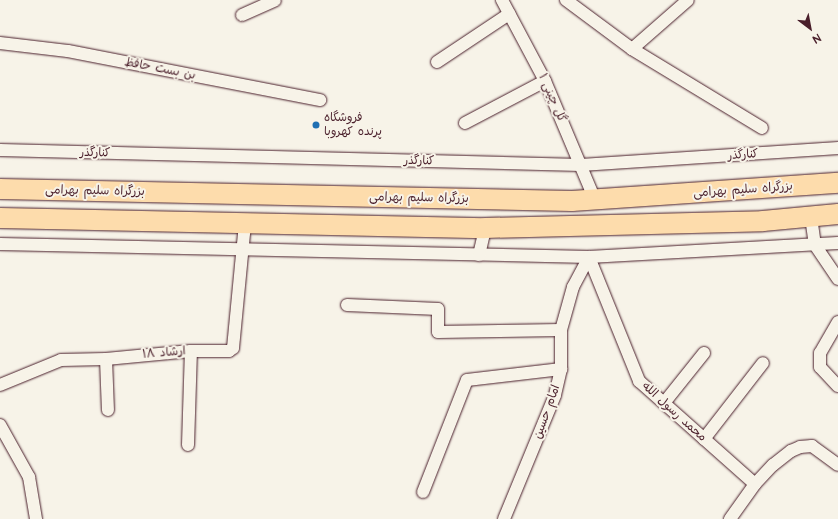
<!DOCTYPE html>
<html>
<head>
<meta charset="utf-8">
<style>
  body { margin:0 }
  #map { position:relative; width:838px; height:519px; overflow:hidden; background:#f7f3e8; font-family:"Architects Daughter","Playpen Sans Arabic",sans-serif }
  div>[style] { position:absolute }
  .roads { filter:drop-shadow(0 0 1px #4a1f2b) drop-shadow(0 0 1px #4a1f2b) }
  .minor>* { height:12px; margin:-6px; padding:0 6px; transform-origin:6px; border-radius:6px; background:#f7f3e8 }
  .trunk>* { height:20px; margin:-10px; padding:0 10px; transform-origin:10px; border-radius:10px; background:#fddcac }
  .dots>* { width:11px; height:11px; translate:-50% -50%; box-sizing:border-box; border:2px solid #f7f3e8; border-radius:50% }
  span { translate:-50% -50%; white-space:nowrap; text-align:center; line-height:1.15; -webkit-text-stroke:4px #f7f3e8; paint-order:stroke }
  .street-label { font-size:12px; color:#4a1f2b }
  .poi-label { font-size:12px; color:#4a1f2b }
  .left { translate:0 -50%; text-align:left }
  .north { position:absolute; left:790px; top:8px; width:40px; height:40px; -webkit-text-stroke:3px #f7f3e8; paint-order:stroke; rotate:148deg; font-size:11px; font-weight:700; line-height:16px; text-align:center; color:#4a1f2b }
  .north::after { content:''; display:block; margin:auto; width:14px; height:18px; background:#4a1f2b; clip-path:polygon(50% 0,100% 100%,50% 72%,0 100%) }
</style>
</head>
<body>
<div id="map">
  <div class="roads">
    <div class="minor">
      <i style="left:502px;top:0;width:92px;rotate:62deg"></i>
      <i style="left:545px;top:81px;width:129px;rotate:67.2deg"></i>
      <i style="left:566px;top:0;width:82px;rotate:36.6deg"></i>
      <i style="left:632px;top:49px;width:74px;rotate:-41.2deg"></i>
      <i style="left:242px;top:15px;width:36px;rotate:-24deg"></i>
      <i style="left:0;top:43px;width:68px;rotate:6.7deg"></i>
      <i style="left:68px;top:51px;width:257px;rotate:11deg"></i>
      <i style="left:632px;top:49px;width:152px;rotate:31.3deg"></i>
      <i style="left:437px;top:62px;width:87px;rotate:-33.7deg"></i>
      <i style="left:465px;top:123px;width:90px;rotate:-27.7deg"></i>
      <i style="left:0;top:150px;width:581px;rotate:1.48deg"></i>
      <i style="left:581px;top:165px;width:258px;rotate:-3.8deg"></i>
      <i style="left:811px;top:217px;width:28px;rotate:82deg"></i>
      <i style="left:815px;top:245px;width:41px;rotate:55.9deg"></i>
      <i style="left:0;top:244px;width:589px;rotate:1.26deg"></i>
      <i style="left:589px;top:257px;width:249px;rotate:-3.2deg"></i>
      <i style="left:479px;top:255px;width:28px;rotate:-77deg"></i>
      <i style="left:589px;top:257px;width:134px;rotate:68deg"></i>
      <i style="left:639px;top:381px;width:155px;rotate:41.6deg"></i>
      <i style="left:347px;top:305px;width:91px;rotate:2.5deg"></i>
      <i style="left:438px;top:309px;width:23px;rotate:90deg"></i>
      <i style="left:438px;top:332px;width:123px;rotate:-0.9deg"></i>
      <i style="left:838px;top:322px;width:36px;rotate:120deg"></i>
      <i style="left:820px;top:353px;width:14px;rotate:90deg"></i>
      <i style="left:820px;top:367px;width:26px;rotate:47deg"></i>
      <i style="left:106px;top:359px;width:51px;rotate:87.8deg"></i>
      <i style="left:0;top:385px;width:66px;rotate:-22.3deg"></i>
      <i style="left:61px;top:360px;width:45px;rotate:-1.3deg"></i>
      <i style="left:106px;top:359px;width:85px;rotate:-5.4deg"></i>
      <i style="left:191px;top:351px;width:38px"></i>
      <i style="left:229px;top:351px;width:5px;rotate:-37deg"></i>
      <i style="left:233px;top:348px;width:126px;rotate:-84.5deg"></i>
      <i style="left:664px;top:403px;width:64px;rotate:-51.3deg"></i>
      <i style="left:0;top:425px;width:60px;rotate:60.9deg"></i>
      <i style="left:29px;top:477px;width:43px;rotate:80.5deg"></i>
      <i style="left:704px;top:439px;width:96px;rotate:-52.2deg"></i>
      <i style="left:188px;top:445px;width:94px;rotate:-88.2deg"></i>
      <i style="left:423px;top:492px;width:120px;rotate:-68.6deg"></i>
      <i style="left:467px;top:380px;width:95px;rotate:-6.7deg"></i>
      <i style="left:504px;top:519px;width:134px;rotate:-67.6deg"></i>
      <i style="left:555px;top:395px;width:27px;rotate:-77deg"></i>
      <i style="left:561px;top:369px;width:39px;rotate:-90deg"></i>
      <i style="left:561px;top:330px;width:45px;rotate:-74.4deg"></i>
      <i style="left:573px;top:287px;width:34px;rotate:-62deg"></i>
      <i style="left:730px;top:519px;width:43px;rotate:-54.5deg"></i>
      <i style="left:755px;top:484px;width:26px;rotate:-47deg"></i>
      <i style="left:773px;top:465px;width:23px;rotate:-38deg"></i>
      <i style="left:791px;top:451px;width:10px;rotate:-24deg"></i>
      <i style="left:800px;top:447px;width:12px;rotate:-5deg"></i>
      <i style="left:812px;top:446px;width:32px;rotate:36deg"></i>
    </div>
    <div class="trunk">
      <i style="left:0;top:189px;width:572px;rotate:1.2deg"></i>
      <i style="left:572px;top:201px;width:267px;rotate:-3.9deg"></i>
      <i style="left:0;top:218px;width:485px;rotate:1.2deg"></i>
      <i style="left:485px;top:228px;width:278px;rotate:-1.4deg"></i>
      <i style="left:763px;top:221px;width:75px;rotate:-5.3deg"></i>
    </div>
  </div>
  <div class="dots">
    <i style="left:316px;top:125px;background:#1f6fb2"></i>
  </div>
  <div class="street-label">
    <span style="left:160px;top:69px;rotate:11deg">بن بست حافظ</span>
    <span style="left:552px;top:98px;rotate:66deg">گل چینی ۱</span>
    <span style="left:95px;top:153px;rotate:1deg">کنارگذر</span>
    <span style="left:743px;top:155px;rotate:-4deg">کنارگذر</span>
    <span style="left:419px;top:161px;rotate:1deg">کنارگذر</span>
    <span style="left:743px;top:190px;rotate:-4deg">بزرگراه سلیم بهرامی</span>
    <span style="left:95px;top:191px;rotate:1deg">بزرگراه سلیم بهرامی</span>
    <span style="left:419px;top:198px;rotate:1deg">بزرگراه سلیم بهرامی</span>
    <span style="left:164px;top:353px;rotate:-5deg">ارشاد ۱۸</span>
    <span style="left:547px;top:412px;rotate:-70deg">امام حسین</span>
    <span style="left:674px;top:412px;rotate:42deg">محمد رسول الله</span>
  </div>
  <div class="poi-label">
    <span class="left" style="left:324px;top:125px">فروشگاه<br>پرنده کهروبا</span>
  </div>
  <div class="north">N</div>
</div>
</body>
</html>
